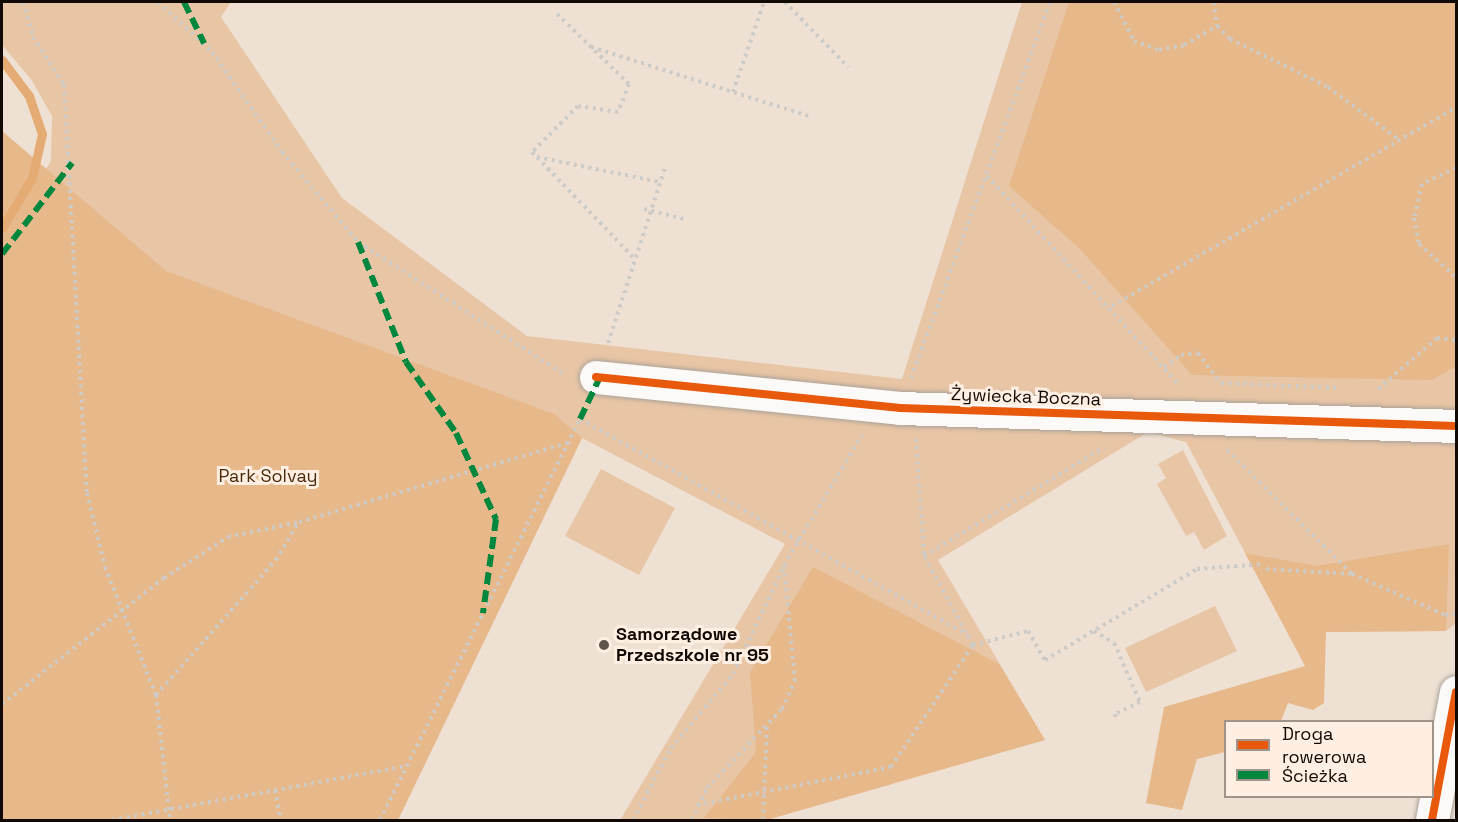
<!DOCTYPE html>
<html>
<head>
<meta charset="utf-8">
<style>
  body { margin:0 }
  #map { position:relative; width:1458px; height:822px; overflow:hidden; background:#eee1d4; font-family:"Space Grotesk",sans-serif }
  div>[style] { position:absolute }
  .green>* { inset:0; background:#e8c5a5 }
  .forest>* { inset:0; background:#e7b88a }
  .stream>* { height:9px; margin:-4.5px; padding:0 4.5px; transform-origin:4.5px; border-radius:4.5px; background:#e4ac74 }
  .path>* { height:4px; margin-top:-2px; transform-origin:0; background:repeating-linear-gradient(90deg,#cecac6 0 3px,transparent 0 7.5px) }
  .roads { filter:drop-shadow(0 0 2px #aba298) drop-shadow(0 0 2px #aba298) }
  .minor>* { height:33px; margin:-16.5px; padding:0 16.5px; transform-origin:16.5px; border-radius:16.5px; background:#fcfaf9 }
  .quiet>* { height:6px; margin-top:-3px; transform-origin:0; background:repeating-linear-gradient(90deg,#00873e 0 12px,transparent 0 18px) }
  .cycleway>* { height:8px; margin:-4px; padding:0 4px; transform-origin:4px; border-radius:4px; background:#e8590c }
  .dots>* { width:16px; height:16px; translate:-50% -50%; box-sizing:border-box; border:3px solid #ffefe2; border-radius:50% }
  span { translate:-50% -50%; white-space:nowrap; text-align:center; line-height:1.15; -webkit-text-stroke:6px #ffefe2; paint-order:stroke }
  .street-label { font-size:18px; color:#110904 }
  .park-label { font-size:18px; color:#482a0a }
  .poi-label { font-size:18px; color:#110904; font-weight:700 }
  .left { translate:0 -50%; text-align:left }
  .frame { position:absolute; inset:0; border:3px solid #110904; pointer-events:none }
  .legend { position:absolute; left:1224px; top:720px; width:210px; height:78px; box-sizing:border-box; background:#ffefe2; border:2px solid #a09389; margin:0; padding:8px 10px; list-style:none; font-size:18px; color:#110904 }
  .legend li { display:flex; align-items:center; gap:12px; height:30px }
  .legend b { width:30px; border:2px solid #a09389 }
</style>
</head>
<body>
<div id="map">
  <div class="green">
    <i style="clip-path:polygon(2px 2px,231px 2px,221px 17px,342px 198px,527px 336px,902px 379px,1022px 2px,1456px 2px,1456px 623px,1446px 631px,1326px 632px,1323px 661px,1267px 594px,1186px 442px,1148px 432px,938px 560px,1045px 740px,759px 820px,620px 820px,785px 544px,582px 438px,398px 820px,2px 820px,2px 238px,51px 161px,52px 116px,31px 79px,2px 45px)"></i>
    <i style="clip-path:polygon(1183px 450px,1227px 536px,1204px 550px,1194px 532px,1186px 536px,1157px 484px,1166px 478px,1158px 464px)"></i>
    <i style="clip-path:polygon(601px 469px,675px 508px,639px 575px,565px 536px)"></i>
    <i style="clip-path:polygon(1215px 606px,1237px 651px,1146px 692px,1125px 648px)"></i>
  </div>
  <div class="forest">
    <i style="clip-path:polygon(1069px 2px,1456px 2px,1456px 366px,1432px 380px,1192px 375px,1080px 249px,1009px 186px)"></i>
    <i style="clip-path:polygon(2px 131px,166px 271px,554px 414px,582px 438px,398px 820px,2px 820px)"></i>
    <i style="clip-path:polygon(1449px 544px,1446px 631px,1326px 632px,1324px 703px,1313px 710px,1288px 703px,1281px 721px,1226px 722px,1225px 752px,1197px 759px,1182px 810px,1146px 803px,1164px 707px,1305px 666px,1245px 553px,1316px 566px)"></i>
    <i style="clip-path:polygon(813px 567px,999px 664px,1045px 740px,767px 820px,704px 818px,756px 752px,750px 672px)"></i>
  </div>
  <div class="stream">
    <i style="left:2px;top:60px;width:45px;rotate:53.1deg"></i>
    <i style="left:29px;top:96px;width:40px;rotate:71.1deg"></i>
    <i style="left:42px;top:134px;width:45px;rotate:102.8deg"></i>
    <i style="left:32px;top:178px;width:58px;rotate:121deg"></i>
  </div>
  <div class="path">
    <i style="left:23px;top:2px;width:36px;rotate:74deg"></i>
    <i style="left:33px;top:37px;width:57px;rotate:57.1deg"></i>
    <i style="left:64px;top:85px;width:409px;rotate:86.8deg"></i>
    <i style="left:87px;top:493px;width:76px;rotate:76.3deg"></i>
    <i style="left:105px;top:567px;width:138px;rotate:68.3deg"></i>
    <i style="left:156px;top:695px;width:126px;rotate:83.6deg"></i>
    <i style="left:158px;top:2px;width:74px;rotate:42.8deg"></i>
    <i style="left:212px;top:52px;width:122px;rotate:55deg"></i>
    <i style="left:282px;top:152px;width:118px;rotate:49.8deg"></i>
    <i style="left:358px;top:242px;width:246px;rotate:32.7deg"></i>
    <i style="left:785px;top:2px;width:91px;rotate:45.9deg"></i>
    <i style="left:1114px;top:2px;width:44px;rotate:62.9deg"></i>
    <i style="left:1134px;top:41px;width:27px;rotate:20deg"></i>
    <i style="left:1159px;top:50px;width:25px;rotate:-11deg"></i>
    <i style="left:1184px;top:45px;width:38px;rotate:-30deg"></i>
    <i style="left:1214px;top:2px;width:24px;rotate:83deg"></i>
    <i style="left:1217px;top:26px;width:18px;rotate:45deg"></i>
    <i style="left:1230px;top:39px;width:109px;rotate:26.1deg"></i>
    <i style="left:1328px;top:87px;width:87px;rotate:36.6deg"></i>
    <i style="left:557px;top:14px;width:100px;rotate:44.2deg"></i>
    <i style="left:629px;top:84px;width:30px;rotate:111deg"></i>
    <i style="left:618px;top:112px;width:40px;rotate:-171.5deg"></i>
    <i style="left:578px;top:106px;width:65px;rotate:135deg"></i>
    <i style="left:532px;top:152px;width:149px;rotate:46.1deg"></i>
    <i style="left:591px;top:47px;width:228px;rotate:17.6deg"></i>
    <i style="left:733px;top:92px;width:95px;rotate:-71deg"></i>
    <i style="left:537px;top:157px;width:126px;rotate:11.5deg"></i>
    <i style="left:1456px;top:168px;width:38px;rotate:155deg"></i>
    <i style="left:1422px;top:184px;width:35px;rotate:103deg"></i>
    <i style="left:1414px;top:218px;width:26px;rotate:79deg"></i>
    <i style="left:1419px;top:244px;width:50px;rotate:41.7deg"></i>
    <i style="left:987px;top:176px;width:285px;rotate:47.4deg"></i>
    <i style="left:644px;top:209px;width:41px;rotate:14deg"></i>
    <i style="left:1112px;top:306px;width:397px;rotate:-30deg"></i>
    <i style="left:608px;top:343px;width:187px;rotate:-72deg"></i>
    <i style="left:1164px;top:367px;width:21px;rotate:-35deg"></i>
    <i style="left:1181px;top:355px;width:17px;rotate:-7deg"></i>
    <i style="left:1198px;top:353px;width:38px;rotate:53deg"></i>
    <i style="left:1221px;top:383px;width:120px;rotate:2.4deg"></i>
    <i style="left:911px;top:378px;width:401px;rotate:-69.7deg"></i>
    <i style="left:1378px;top:389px;width:78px;rotate:-40.8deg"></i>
    <i style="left:1437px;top:338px;width:19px;rotate:6deg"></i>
    <i style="left:916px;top:439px;width:117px;rotate:86.1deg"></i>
    <i style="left:1227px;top:450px;width:176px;rotate:44.8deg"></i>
    <i style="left:1266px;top:569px;width:86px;rotate:3.3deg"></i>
    <i style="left:1352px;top:574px;width:102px;rotate:23.8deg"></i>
    <i style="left:1445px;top:615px;width:11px;rotate:-5deg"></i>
    <i style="left:1094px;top:631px;width:23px;rotate:31deg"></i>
    <i style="left:1114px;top:643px;width:64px;rotate:66.2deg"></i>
    <i style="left:1140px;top:702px;width:28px;rotate:154deg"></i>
    <i style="left:1115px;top:714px;width:7px;rotate:82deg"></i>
    <i style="left:973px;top:645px;width:102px;rotate:-118.8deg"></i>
    <i style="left:924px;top:556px;width:211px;rotate:-31.1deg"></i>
    <i style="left:156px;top:695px;width:181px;rotate:-48.4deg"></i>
    <i style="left:276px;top:560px;width:43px;rotate:-59.3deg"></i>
    <i style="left:2px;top:704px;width:205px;rotate:-37.9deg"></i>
    <i style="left:164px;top:578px;width:76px;rotate:-32.6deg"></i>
    <i style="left:228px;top:537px;width:73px;rotate:-11.9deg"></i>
    <i style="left:299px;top:522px;width:280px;rotate:-16.4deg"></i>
    <i style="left:275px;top:790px;width:31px;rotate:79deg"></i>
    <i style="left:697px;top:805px;width:198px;rotate:-11.1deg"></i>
    <i style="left:891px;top:767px;width:147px;rotate:-56.1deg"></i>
    <i style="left:973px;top:645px;width:57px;rotate:-14.3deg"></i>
    <i style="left:1028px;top:631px;width:34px;rotate:60deg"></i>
    <i style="left:1045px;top:660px;width:177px;rotate:-30.9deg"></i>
    <i style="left:1197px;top:569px;width:67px;rotate:-4.3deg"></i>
    <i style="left:112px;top:820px;width:300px;rotate:-10.4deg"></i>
    <i style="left:380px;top:820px;width:448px;rotate:-63.5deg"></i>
    <i style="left:580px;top:419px;width:444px;rotate:29.1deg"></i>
    <i style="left:633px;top:820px;width:81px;rotate:-62.2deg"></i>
    <i style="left:671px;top:748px;width:97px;rotate:-50deg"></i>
    <i style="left:733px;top:674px;width:119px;rotate:-64.7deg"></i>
    <i style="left:692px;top:820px;width:35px;rotate:-65deg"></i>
    <i style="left:707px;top:788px;width:109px;rotate:-46.5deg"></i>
    <i style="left:782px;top:709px;width:31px;rotate:-65deg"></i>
    <i style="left:795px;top:681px;width:117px;rotate:-95.4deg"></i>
    <i style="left:784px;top:565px;width:152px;rotate:-59deg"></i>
    <i style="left:763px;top:820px;width:94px;rotate:-87.6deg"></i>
  </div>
  <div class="roads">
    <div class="minor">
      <i style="left:596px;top:377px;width:306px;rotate:5.8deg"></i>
      <i style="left:900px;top:408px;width:556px;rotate:1.85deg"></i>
      <i style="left:1432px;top:820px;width:130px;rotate:-79.4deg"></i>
    </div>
  </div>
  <div class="quiet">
    <i style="left:184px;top:2px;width:46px;rotate:64deg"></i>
    <i style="left:358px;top:242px;width:129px;rotate:68.2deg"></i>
    <i style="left:406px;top:362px;width:87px;rotate:54.8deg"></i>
    <i style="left:456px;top:433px;width:95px;rotate:65.1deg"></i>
    <i style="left:496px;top:519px;width:95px;rotate:97.9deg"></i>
    <i style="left:2px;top:254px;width:115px;rotate:-52.4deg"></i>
    <i style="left:580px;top:419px;width:47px;rotate:-64.5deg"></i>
  </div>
  <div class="cycleway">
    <i style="left:596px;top:377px;width:306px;rotate:5.8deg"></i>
    <i style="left:900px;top:408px;width:556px;rotate:1.85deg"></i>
    <i style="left:1432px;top:820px;width:130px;rotate:-79.4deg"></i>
  </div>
  <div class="dots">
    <i style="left:604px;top:645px;background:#5e554d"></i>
  </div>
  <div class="street-label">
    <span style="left:1026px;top:397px;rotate:2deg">Żywiecka Boczna</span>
  </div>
  <div class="park-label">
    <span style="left:268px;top:476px">Park Solvay</span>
  </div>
  <div class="poi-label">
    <span class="left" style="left:616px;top:645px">Samorządowe<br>Przedszkole nr 95</span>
  </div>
  <div class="frame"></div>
  <ul class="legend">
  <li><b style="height:8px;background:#e8590c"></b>Droga rowerowa</li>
  <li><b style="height:8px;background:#00873e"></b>Ścieżka</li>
  </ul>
</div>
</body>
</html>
